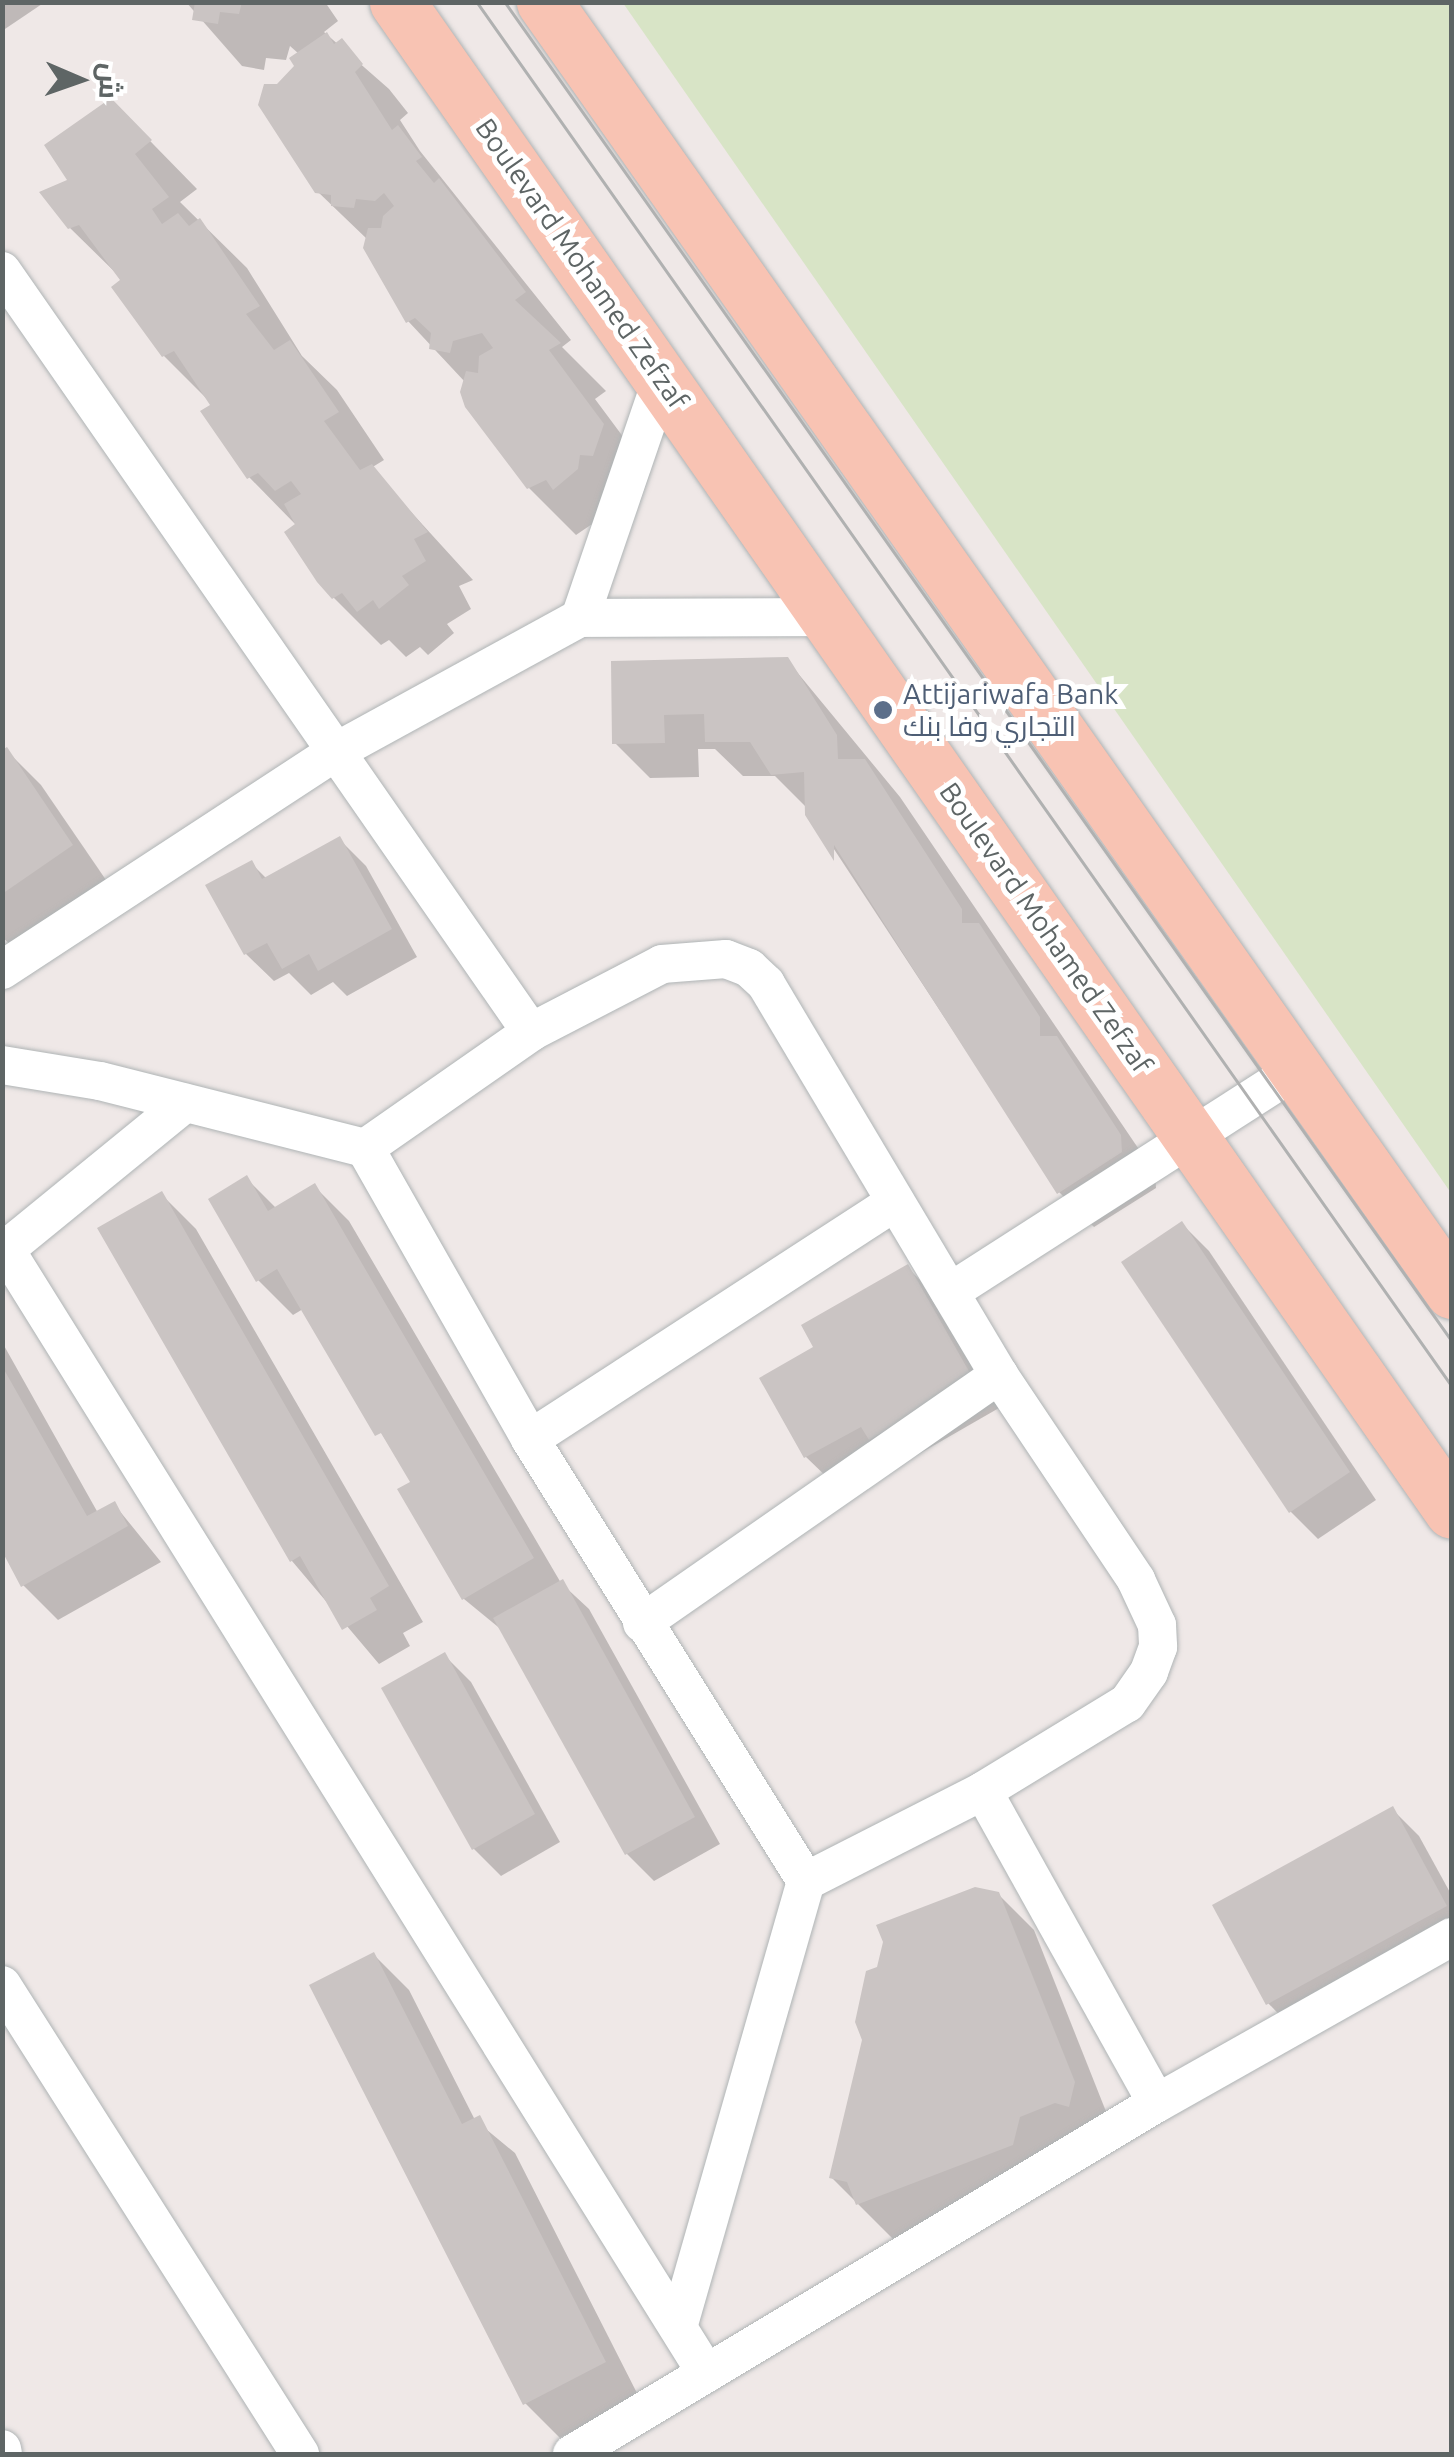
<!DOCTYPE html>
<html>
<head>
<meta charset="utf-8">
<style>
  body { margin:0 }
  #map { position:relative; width:1454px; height:2457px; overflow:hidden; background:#efe8e7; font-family:Ubuntu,Cairo,sans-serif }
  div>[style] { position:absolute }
  .green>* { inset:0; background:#d8e4c6 }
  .shadow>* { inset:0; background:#0003 }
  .building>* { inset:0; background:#cac4c3 }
  .roads { filter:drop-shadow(0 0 2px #afb4b5) drop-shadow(0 0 2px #afb4b5) }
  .minor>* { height:38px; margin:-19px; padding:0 19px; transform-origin:19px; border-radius:19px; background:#fff }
  .primary>* { height:55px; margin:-27.5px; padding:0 27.5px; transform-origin:27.5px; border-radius:27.5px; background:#f8c3b3 }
  .tram>* { height:2.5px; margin:-1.25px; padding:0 1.25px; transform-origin:1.25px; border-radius:1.25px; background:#b0b1b1 }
  .dots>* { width:28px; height:28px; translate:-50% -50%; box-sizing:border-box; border:5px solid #fff; border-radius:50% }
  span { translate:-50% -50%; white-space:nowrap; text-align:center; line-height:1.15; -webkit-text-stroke:10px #fff; paint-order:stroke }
  .street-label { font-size:28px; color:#5e6565 }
  .service-label { font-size:28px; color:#4e5e75 }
  .left { translate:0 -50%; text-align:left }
  .frame { position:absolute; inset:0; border:5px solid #5e6565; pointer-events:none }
  .north { position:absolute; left:30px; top:30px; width:100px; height:100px; -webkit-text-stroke:8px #fff; paint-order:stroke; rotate:92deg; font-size:28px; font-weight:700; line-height:40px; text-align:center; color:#5e6565 }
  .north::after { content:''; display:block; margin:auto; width:35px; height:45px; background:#5e6565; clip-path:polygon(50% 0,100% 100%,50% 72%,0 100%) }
</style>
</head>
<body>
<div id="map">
  <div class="green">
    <i style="clip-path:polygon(623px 3px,1451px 3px,1451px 1193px)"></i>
  </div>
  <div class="shadow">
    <i style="clip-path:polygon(2px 2px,45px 2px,2px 31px)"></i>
    <i style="clip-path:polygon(186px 2px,325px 2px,338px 21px,324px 32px,389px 89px,408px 113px,400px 120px,420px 151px,571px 340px,562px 347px,606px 391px,595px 399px,650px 473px,640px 502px,626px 501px,576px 535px,529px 488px,465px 382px,408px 321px,368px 240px,317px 191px,278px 86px,297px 67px,299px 54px,290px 46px,286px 60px,266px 58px,264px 70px,242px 66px)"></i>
    <i style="clip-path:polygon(111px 101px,197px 189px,180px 202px,247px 268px,302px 356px,337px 390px,384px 460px,371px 468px,473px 580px,459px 586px,471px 609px,447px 624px,454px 633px,428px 655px,420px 647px,406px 657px,389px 640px,381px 645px,334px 598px,297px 526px,249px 477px,213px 405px,164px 356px,123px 280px,70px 228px,70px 181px)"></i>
    <i style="clip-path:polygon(787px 660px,900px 797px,1155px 1173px,1156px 1188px,1094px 1227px,1059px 1192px,807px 808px,775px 776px,743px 776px,715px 749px,698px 749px,699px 777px,650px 778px,615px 743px,613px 663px)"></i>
    <i style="clip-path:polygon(6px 750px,41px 785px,106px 880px,12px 946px,2px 937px)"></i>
    <i style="clip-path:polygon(339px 839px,366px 866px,417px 957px,347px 996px,333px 982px,311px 995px,289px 973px,274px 981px,246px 954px,208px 886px,251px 863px,267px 879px)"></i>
    <i style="clip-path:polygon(246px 1178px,277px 1209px,314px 1186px,349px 1221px,561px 1583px,589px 1609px,720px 1844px,654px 1881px,627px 1854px,503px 1631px,464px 1599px,413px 1483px,303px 1309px,293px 1315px,258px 1280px)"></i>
    <i style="clip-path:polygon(161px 1194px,196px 1229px,423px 1622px,403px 1633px,410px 1646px,379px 1664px,292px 1561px,101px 1229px)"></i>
    <i style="clip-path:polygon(1182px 1224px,1209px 1251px,1376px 1500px,1318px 1539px,1291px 1512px,1124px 1263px)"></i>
    <i style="clip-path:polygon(908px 1268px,935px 1295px,999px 1408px,898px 1466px,834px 1484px,806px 1457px,763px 1379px,816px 1348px)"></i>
    <i style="clip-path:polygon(2px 1342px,98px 1513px,114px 1504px,161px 1562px,58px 1620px,23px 1585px,2px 1548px)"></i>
    <i style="clip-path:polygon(444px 1655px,471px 1682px,560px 1842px,501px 1876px,474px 1849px)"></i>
    <i style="clip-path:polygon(1392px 1809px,1419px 1836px,1452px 1896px,1452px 1945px,1295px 2031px,1268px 2003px)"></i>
    <i style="clip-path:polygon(998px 1894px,1034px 1930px,1109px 2119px,1047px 2180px,893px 2239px,832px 2178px)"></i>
    <i style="clip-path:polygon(374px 1955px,409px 1990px,475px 2120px,515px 2153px,639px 2397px,560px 2438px,525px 2403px)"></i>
  </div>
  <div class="building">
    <i style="clip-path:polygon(195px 2px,242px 2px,239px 14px,220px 12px,218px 24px,192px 20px)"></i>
    <i style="clip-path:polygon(327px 32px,334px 44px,342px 38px,363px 64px,355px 72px,392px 130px,398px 125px,422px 157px,416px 161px,434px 183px,439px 178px,526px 292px,515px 300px,561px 343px,549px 350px,604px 424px,593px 456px,580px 455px,578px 469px,553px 490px,546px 480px,527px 489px,465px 407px,460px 392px,466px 371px,478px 373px,479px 356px,493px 348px,482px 333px,453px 341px,450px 353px,429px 349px,431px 333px,415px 318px,406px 323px,363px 248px,368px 228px,381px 228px,383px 216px,394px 206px,384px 193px,375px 201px,356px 199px,354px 208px,331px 206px,331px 195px,315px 193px,258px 105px,264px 84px,277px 84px,294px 66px,289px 58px)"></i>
    <i style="clip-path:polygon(111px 98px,152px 140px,135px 154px,169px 197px,152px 209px,162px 224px,178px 213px,189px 226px,200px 218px,260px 306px,246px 314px,274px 350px,290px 340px,339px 412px,324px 421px,360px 470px,372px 464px,428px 532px,414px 539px,426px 561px,402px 576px,409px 585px,379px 609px,373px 600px,357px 612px,342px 593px,332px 599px,317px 582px,284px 532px,295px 524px,284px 504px,301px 494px,291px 481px,275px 491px,258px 473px,247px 479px,200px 411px,210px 405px,174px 351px,162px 357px,111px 287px,120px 280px,79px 225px,68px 229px,39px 192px,67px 180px,44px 145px)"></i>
    <i style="clip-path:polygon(788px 657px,837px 735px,838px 759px,865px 759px,962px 909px,962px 923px,979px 923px,1040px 1017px,1040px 1036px,1057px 1036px,1121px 1135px,1122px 1152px,1057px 1194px,834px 845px,834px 861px,805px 815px,804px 772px,771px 775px,750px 742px,705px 742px,704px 714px,664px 715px,665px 743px,612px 744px,611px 661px)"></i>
    <i style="clip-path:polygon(7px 747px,73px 845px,2px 894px,2px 750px)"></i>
    <i style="clip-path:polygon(340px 836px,392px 929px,318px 971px,309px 954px,282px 969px,267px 943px,244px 955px,205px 885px,252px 860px,262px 879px)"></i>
    <i style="clip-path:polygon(247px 1175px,268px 1211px,315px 1183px,534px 1558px,462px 1600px,397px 1489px,410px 1482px,381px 1433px,375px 1436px,277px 1269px,256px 1282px,208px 1199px)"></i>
    <i style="clip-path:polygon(162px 1191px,389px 1586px,370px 1598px,377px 1610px,342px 1630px,300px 1556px,290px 1562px,97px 1228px)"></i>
    <i style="clip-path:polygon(1182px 1221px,1350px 1472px,1289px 1513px,1121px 1262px)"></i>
    <i style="clip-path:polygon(908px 1264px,974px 1380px,869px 1440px,861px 1427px,804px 1458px,759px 1378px,813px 1347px,801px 1325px)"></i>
    <i style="clip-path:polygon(2px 1366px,87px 1516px,115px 1501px,128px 1526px,21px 1587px,2px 1551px)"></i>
    <i style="clip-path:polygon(563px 1579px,695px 1817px,625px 1855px,493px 1618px)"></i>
    <i style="clip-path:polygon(445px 1652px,535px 1814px,472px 1850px,381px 1688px)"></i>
    <i style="clip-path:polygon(1393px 1806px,1447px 1906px,1266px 2005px,1212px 1905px)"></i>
    <i style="clip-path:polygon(975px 1887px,999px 1892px,1075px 2082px,1069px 2107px,1055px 2103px,1020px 2117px,1013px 2145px,856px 2205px,847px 2182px,829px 2178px,862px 2040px,855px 2022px,866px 1971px,877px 1967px,883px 1942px,876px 1925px)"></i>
    <i style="clip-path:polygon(374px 1952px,462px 2124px,480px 2115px,606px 2362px,523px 2405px,309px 1985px)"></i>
  </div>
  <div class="roads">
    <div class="minor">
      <i style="left:2px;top:271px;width:927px;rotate:55.2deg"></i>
      <i style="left:580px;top:618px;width:253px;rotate:-71.1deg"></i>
      <i style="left:2px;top:970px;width:398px;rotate:-33.2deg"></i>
      <i style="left:335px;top:752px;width:279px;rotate:-28.7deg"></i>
      <i style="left:580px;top:618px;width:248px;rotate:-0.2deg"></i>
      <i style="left:2px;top:1065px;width:99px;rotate:9.3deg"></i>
      <i style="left:100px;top:1081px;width:273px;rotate:14.2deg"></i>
      <i style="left:365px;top:1148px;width:335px;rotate:60.4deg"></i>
      <i style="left:530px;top:1439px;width:521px;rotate:58.02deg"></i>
      <i style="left:365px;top:1148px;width:203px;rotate:-34.9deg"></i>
      <i style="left:531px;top:1032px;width:148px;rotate:-27.4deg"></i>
      <i style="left:662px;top:964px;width:64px;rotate:-4.5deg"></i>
      <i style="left:726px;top:959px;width:25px;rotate:21deg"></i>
      <i style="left:749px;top:968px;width:23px;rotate:43deg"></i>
      <i style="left:766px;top:984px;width:455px;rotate:59.2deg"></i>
      <i style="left:999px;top:1375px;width:247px;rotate:56.2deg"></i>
      <i style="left:1136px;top:1580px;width:50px;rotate:65deg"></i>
      <i style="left:1157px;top:1625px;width:22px;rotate:87deg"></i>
      <i style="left:1158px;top:1647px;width:27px;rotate:110deg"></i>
      <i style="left:1149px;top:1672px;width:38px;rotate:125deg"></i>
      <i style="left:1127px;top:1703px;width:169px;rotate:148.6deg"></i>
      <i style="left:983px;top:1791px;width:199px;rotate:153deg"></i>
      <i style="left:806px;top:1881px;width:461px;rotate:106deg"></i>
      <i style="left:2px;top:1244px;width:1331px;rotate:58.05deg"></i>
      <i style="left:6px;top:1249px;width:231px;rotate:-39.2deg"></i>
      <i style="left:950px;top:1292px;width:411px;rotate:-32.7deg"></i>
      <i style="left:530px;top:1439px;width:435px;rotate:-33deg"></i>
      <i style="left:642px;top:1623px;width:435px;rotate:-34.8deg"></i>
      <i style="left:983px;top:1791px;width:357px;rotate:60.9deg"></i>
      <i style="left:2px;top:1985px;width:556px;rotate:57.57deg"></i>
      <i style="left:2px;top:2449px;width:5px;rotate:79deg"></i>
      <i style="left:572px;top:2454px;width:682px;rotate:-30.96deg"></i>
      <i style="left:1157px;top:2103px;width:338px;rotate:-29.4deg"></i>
    </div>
    <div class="primary">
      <i style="left:397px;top:2px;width:1841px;rotate:55.04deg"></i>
      <i style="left:544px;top:2px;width:1577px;rotate:54.84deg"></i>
    </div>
  </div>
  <div class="tram">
    <i style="left:477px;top:2px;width:1693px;rotate:54.84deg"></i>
    <i style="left:505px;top:2px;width:1640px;rotate:54.73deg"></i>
  </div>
  <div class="dots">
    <i style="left:883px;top:710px;background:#5c6f8a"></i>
  </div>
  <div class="street-label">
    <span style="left:582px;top:264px;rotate:55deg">Boulevard Mohamed Zefzaf</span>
    <span style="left:1046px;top:928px;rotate:55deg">Boulevard Mohamed Zefzaf</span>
  </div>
  <div class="service-label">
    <span class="left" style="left:903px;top:710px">Attijariwafa Bank<br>التجاري وفا بنك</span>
  </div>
  <div class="frame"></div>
  <div class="north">ش</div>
</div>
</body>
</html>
